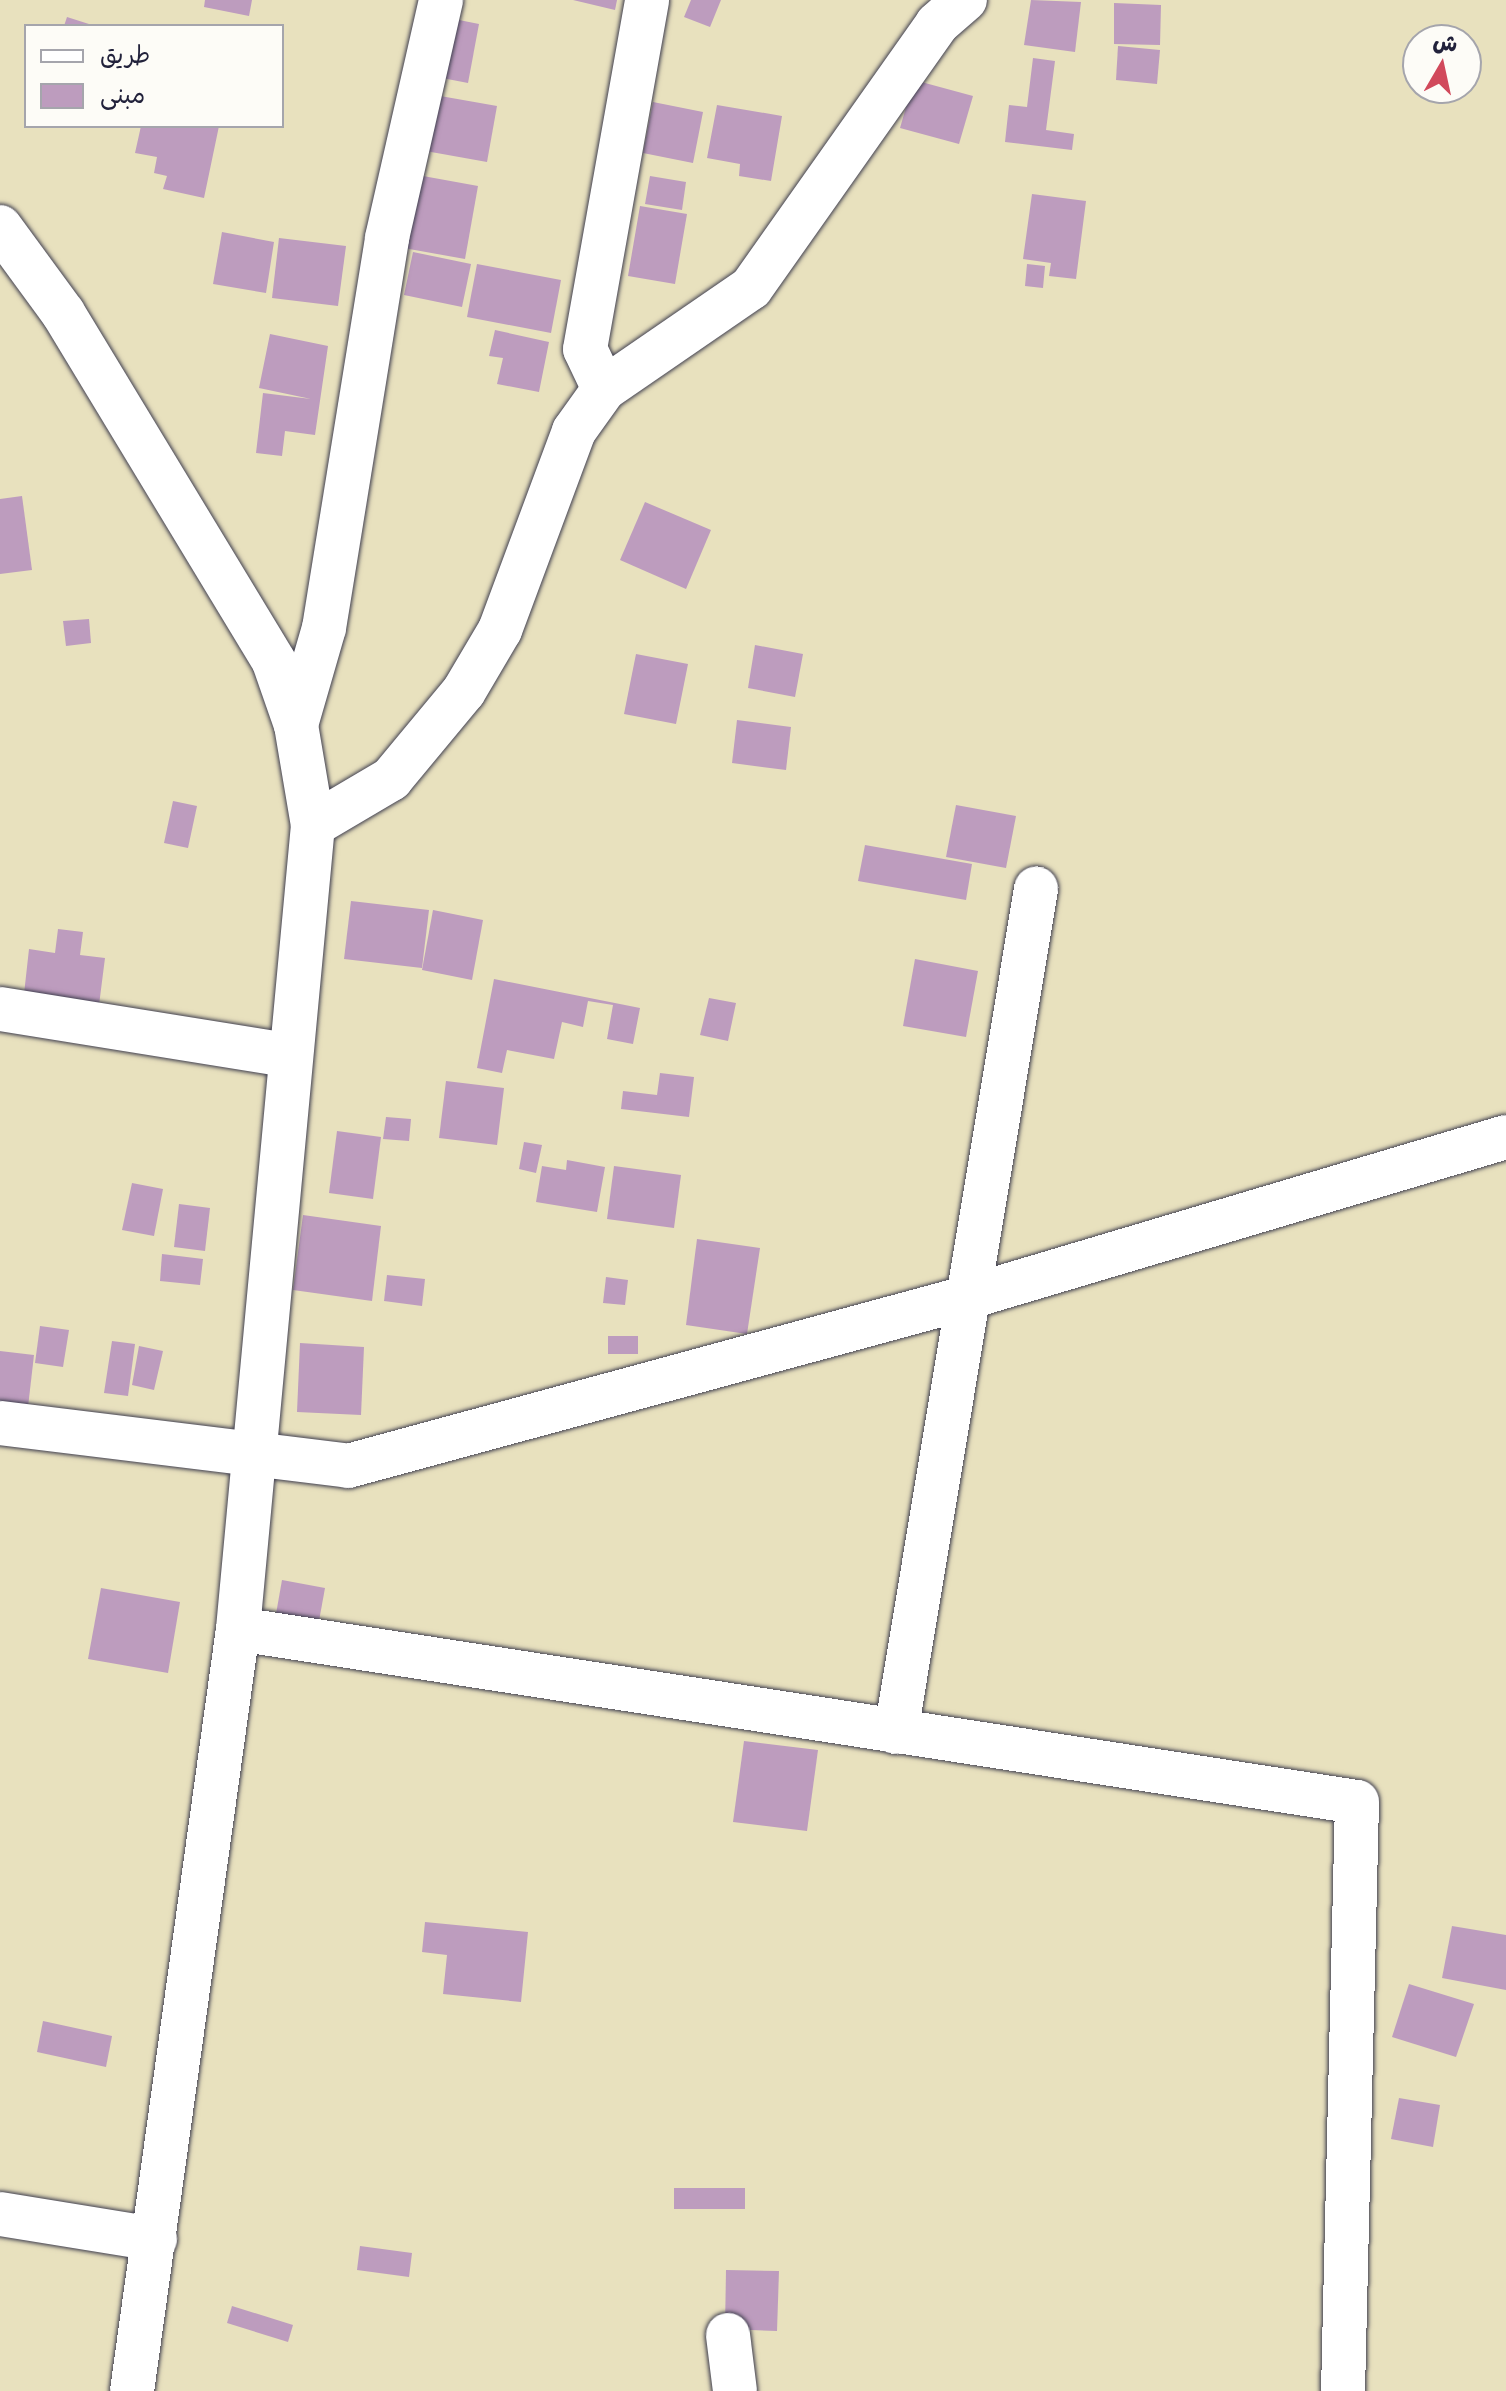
<!DOCTYPE html>
<html>
<head>
<meta charset="utf-8">
<style>
  body { margin:0 }
  #map { position:relative; width:1506px; height:2391px; overflow:hidden; background:#e8e1be; font-family:Mali,"Playpen Sans Arabic",sans-serif }
  div>[style] { position:absolute }
  .building>* { inset:0; background:#bd9cbe }
  .roads { filter:drop-shadow(0 0 2px #403f4f) drop-shadow(0 0 2px #403f4f) }
  .minor>* { height:44px; margin:-22px; padding:0 22px; transform-origin:22px; border-radius:22px; background:#fff }
  span { translate:-50% -50%; white-space:nowrap; text-align:center; line-height:1.15; -webkit-text-stroke:6px #fdfcf7; paint-order:stroke }
  .legend { position:absolute; left:24px; top:24px; width:260px; height:104px; box-sizing:border-box; background:#fdfcf7; border:2px solid #a5a5ac; margin:0; padding:10px 14px; list-style:none; font-size:24px; color:#22223b }
  .legend li { display:flex; align-items:center; gap:16px; height:40px }
  .legend b { width:40px; border:2px solid #a5a5ac }
  .north { position:absolute; left:1402px; top:24px; width:80px; height:80px; box-sizing:border-box; background:#fdfcf7; border:2px solid #a5a5ac; border-radius:50%; rotate:9deg; font-size:22px; font-weight:700; line-height:32px; text-align:center; color:#22223b }
  .north::after { content:''; display:block; margin:auto; width:28px; height:36px; background:#d1495b; clip-path:polygon(50% 0,100% 100%,50% 72%,0 100%) }
</style>
</head>
<body>
<div id="map">
  <div class="building">
    <i style="clip-path:polygon(205px 0,252px 0,249px 16px,204px 7px)"></i>
    <i style="clip-path:polygon(573px 0,617px 0,615px 10px)"></i>
    <i style="clip-path:polygon(691px 0,721px 0,710px 27px,684px 17px)"></i>
    <i style="clip-path:polygon(1031px 0,1081px 2px,1075px 52px,1024px 45px)"></i>
    <i style="clip-path:polygon(1114px 3px,1161px 5px,1160px 45px,1114px 44px)"></i>
    <i style="clip-path:polygon(67px 17px,92px 25px,92px 26px,64px 26px)"></i>
    <i style="clip-path:polygon(449px 18px,479px 24px,468px 83px,437px 77px)"></i>
    <i style="clip-path:polygon(1118px 46px,1160px 50px,1157px 84px,1116px 80px)"></i>
    <i style="clip-path:polygon(1033px 58px,1055px 61px,1046px 130px,1074px 134px,1072px 150px,1005px 142px,1009px 105px,1027px 107px)"></i>
    <i style="clip-path:polygon(914px 80px,973px 96px,959px 144px,900px 128px)"></i>
    <i style="clip-path:polygon(429px 94px,497px 106px,487px 162px,420px 150px)"></i>
    <i style="clip-path:polygon(653px 102px,703px 112px,693px 163px,643px 153px)"></i>
    <i style="clip-path:polygon(717px 105px,782px 116px,771px 181px,739px 176px,740px 164px,707px 158px)"></i>
    <i style="clip-path:polygon(141px 126px,219px 126px,204px 198px,163px 189px,167px 176px,154px 173px,157px 157px,135px 153px)"></i>
    <i style="clip-path:polygon(412px 174px,478px 186px,465px 259px,398px 247px)"></i>
    <i style="clip-path:polygon(650px 176px,686px 182px,682px 210px,645px 204px)"></i>
    <i style="clip-path:polygon(1032px 194px,1086px 201px,1076px 279px,1049px 276px,1051px 263px,1023px 259px)"></i>
    <i style="clip-path:polygon(640px 206px,687px 214px,675px 284px,628px 276px)"></i>
    <i style="clip-path:polygon(222px 232px,274px 242px,266px 293px,213px 284px)"></i>
    <i style="clip-path:polygon(279px 238px,346px 246px,338px 306px,272px 298px)"></i>
    <i style="clip-path:polygon(413px 252px,471px 264px,462px 307px,404px 295px)"></i>
    <i style="clip-path:polygon(477px 264px,561px 280px,551px 333px,467px 317px)"></i>
    <i style="clip-path:polygon(1027px 264px,1045px 266px,1043px 288px,1025px 286px)"></i>
    <i style="clip-path:polygon(495px 330px,549px 342px,539px 392px,497px 384px,503px 358px,489px 356px)"></i>
    <i style="clip-path:polygon(270px 334px,328px 346px,315px 435px,285px 431px,282px 456px,256px 453px,263px 393px,311px 399px,259px 388px)"></i>
    <i style="clip-path:polygon(22px 496px,32px 570px,0 574px,0 499px)"></i>
    <i style="clip-path:polygon(645px 502px,711px 530px,686px 589px,620px 560px)"></i>
    <i style="clip-path:polygon(89px 619px,91px 643px,66px 646px,63px 621px)"></i>
    <i style="clip-path:polygon(755px 645px,803px 654px,795px 697px,748px 688px)"></i>
    <i style="clip-path:polygon(636px 654px,688px 664px,676px 724px,624px 714px)"></i>
    <i style="clip-path:polygon(737px 720px,791px 727px,786px 770px,732px 763px)"></i>
    <i style="clip-path:polygon(173px 801px,197px 806px,188px 848px,164px 843px)"></i>
    <i style="clip-path:polygon(956px 805px,1016px 816px,1006px 868px,946px 857px)"></i>
    <i style="clip-path:polygon(865px 845px,972px 864px,966px 900px,858px 881px)"></i>
    <i style="clip-path:polygon(351px 901px,429px 910px,422px 968px,344px 959px)"></i>
    <i style="clip-path:polygon(433px 910px,483px 920px,472px 980px,422px 970px)"></i>
    <i style="clip-path:polygon(58px 929px,83px 932px,80px 955px,105px 958px,98px 1013px,23px 1003px,29px 949px,55px 953px)"></i>
    <i style="clip-path:polygon(915px 959px,978px 971px,966px 1037px,903px 1026px)"></i>
    <i style="clip-path:polygon(494px 979px,640px 1008px,633px 1044px,607px 1039px,613px 1005px,588px 1001px,583px 1027px,562px 1022px,554px 1059px,507px 1050px,502px 1073px,477px 1068px)"></i>
    <i style="clip-path:polygon(709px 998px,736px 1003px,728px 1041px,700px 1035px)"></i>
    <i style="clip-path:polygon(660px 1073px,694px 1077px,689px 1117px,621px 1109px,623px 1091px,657px 1095px)"></i>
    <i style="clip-path:polygon(446px 1081px,504px 1088px,497px 1145px,439px 1138px)"></i>
    <i style="clip-path:polygon(386px 1117px,411px 1119px,409px 1141px,383px 1139px)"></i>
    <i style="clip-path:polygon(337px 1131px,381px 1137px,373px 1199px,329px 1193px)"></i>
    <i style="clip-path:polygon(524px 1142px,542px 1145px,536px 1173px,519px 1169px)"></i>
    <i style="clip-path:polygon(567px 1160px,605px 1167px,597px 1212px,536px 1202px,542px 1166px,566px 1170px)"></i>
    <i style="clip-path:polygon(614px 1166px,681px 1175px,674px 1228px,607px 1219px)"></i>
    <i style="clip-path:polygon(132px 1183px,163px 1189px,154px 1236px,122px 1230px)"></i>
    <i style="clip-path:polygon(179px 1204px,210px 1208px,205px 1251px,174px 1247px)"></i>
    <i style="clip-path:polygon(303px 1215px,381px 1226px,372px 1301px,293px 1290px)"></i>
    <i style="clip-path:polygon(697px 1239px,760px 1248px,747px 1334px,686px 1325px)"></i>
    <i style="clip-path:polygon(162px 1254px,203px 1259px,200px 1285px,160px 1281px)"></i>
    <i style="clip-path:polygon(387px 1275px,425px 1279px,422px 1306px,384px 1301px)"></i>
    <i style="clip-path:polygon(606px 1277px,628px 1280px,625px 1305px,603px 1303px)"></i>
    <i style="clip-path:polygon(40px 1326px,69px 1330px,63px 1367px,35px 1363px)"></i>
    <i style="clip-path:polygon(608px 1336px,638px 1336px,638px 1354px,608px 1354px)"></i>
    <i style="clip-path:polygon(112px 1341px,135px 1344px,128px 1396px,104px 1393px)"></i>
    <i style="clip-path:polygon(300px 1343px,364px 1347px,361px 1415px,297px 1412px)"></i>
    <i style="clip-path:polygon(139px 1346px,163px 1351px,154px 1390px,132px 1385px)"></i>
    <i style="clip-path:polygon(0 1351px,34px 1355px,28px 1407px,0 1404px)"></i>
    <i style="clip-path:polygon(282px 1580px,325px 1588px,319px 1621px,276px 1614px)"></i>
    <i style="clip-path:polygon(101px 1588px,180px 1602px,168px 1673px,88px 1659px)"></i>
    <i style="clip-path:polygon(744px 1741px,818px 1750px,807px 1831px,733px 1822px)"></i>
    <i style="clip-path:polygon(425px 1922px,528px 1932px,521px 2002px,443px 1994px,447px 1955px,422px 1952px)"></i>
    <i style="clip-path:polygon(1452px 1926px,1506px 1935px,1506px 1990px,1442px 1978px)"></i>
    <i style="clip-path:polygon(1409px 1984px,1474px 2004px,1456px 2057px,1392px 2037px)"></i>
    <i style="clip-path:polygon(43px 2021px,112px 2036px,106px 2067px,37px 2052px)"></i>
    <i style="clip-path:polygon(1399px 2098px,1440px 2105px,1433px 2147px,1391px 2139px)"></i>
    <i style="clip-path:polygon(674px 2188px,745px 2188px,745px 2209px,674px 2209px)"></i>
    <i style="clip-path:polygon(360px 2246px,412px 2253px,409px 2277px,357px 2270px)"></i>
    <i style="clip-path:polygon(726px 2270px,779px 2271px,777px 2331px,725px 2329px)"></i>
    <i style="clip-path:polygon(232px 2306px,293px 2325px,288px 2342px,227px 2323px)"></i>
  </div>
  <div class="roads">
    <div class="minor">
      <i style="left:0;top:227px;width:107px;rotate:53.8deg"></i>
      <i style="left:63px;top:313px;width:408px;rotate:58.8deg"></i>
      <i style="left:274px;top:662px;width:67px;rotate:70.8deg"></i>
      <i style="left:296px;top:725px;width:101px;rotate:80.4deg"></i>
      <i style="left:313px;top:825px;width:807px;rotate:95.33deg"></i>
      <i style="left:238px;top:1629px;width:769px;rotate:97.92deg"></i>
      <i style="left:604px;top:389px;width:44px;rotate:-115.4deg"></i>
      <i style="left:585px;top:349px;width:354px;rotate:-79.9deg"></i>
      <i style="left:296px;top:725px;width:101px;rotate:-73.9deg"></i>
      <i style="left:324px;top:628px;width:395px;rotate:-80.8deg"></i>
      <i style="left:387px;top:238px;width:244px;rotate:-77.2deg"></i>
      <i style="left:313px;top:825px;width:91px;rotate:-30.5deg"></i>
      <i style="left:391px;top:779px;width:114px;rotate:-50.3deg"></i>
      <i style="left:464px;top:691px;width:71px;rotate:-59.5deg"></i>
      <i style="left:500px;top:630px;width:212px;rotate:-69.6deg"></i>
      <i style="left:574px;top:431px;width:52px;rotate:-54.5deg"></i>
      <i style="left:604px;top:389px;width:178px;rotate:-34.5deg"></i>
      <i style="left:751px;top:288px;width:323px;rotate:-54.8deg"></i>
      <i style="left:937px;top:24px;width:37px;rotate:-41deg"></i>
      <i style="left:0;top:1009px;width:292px;rotate:9.1deg"></i>
      <i style="left:0;top:1423px;width:351px;rotate:7deg"></i>
      <i style="left:348px;top:1466px;width:644px;rotate:-15.22deg"></i>
      <i style="left:969px;top:1297px;width:560px;rotate:-16.59deg"></i>
      <i style="left:238px;top:1629px;width:1132px;rotate:8.79deg"></i>
      <i style="left:1357px;top:1802px;width:589px;rotate:91.36deg"></i>
      <i style="left:896px;top:1732px;width:855px;rotate:-80.57deg"></i>
      <i style="left:0;top:2214px;width:157px;rotate:9.2deg"></i>
      <i style="left:728px;top:2335px;width:56px;rotate:82.9deg"></i>
    </div>
  </div>
  <ul class="legend">
  <li><b style="height:10px;background:#fff"></b>طريق</li>
  <li><b style="height:22px;background:#bd9cbe"></b>مبنى</li>
  </ul>
  <div class="north">ش</div>
</div>
</body>
</html>
